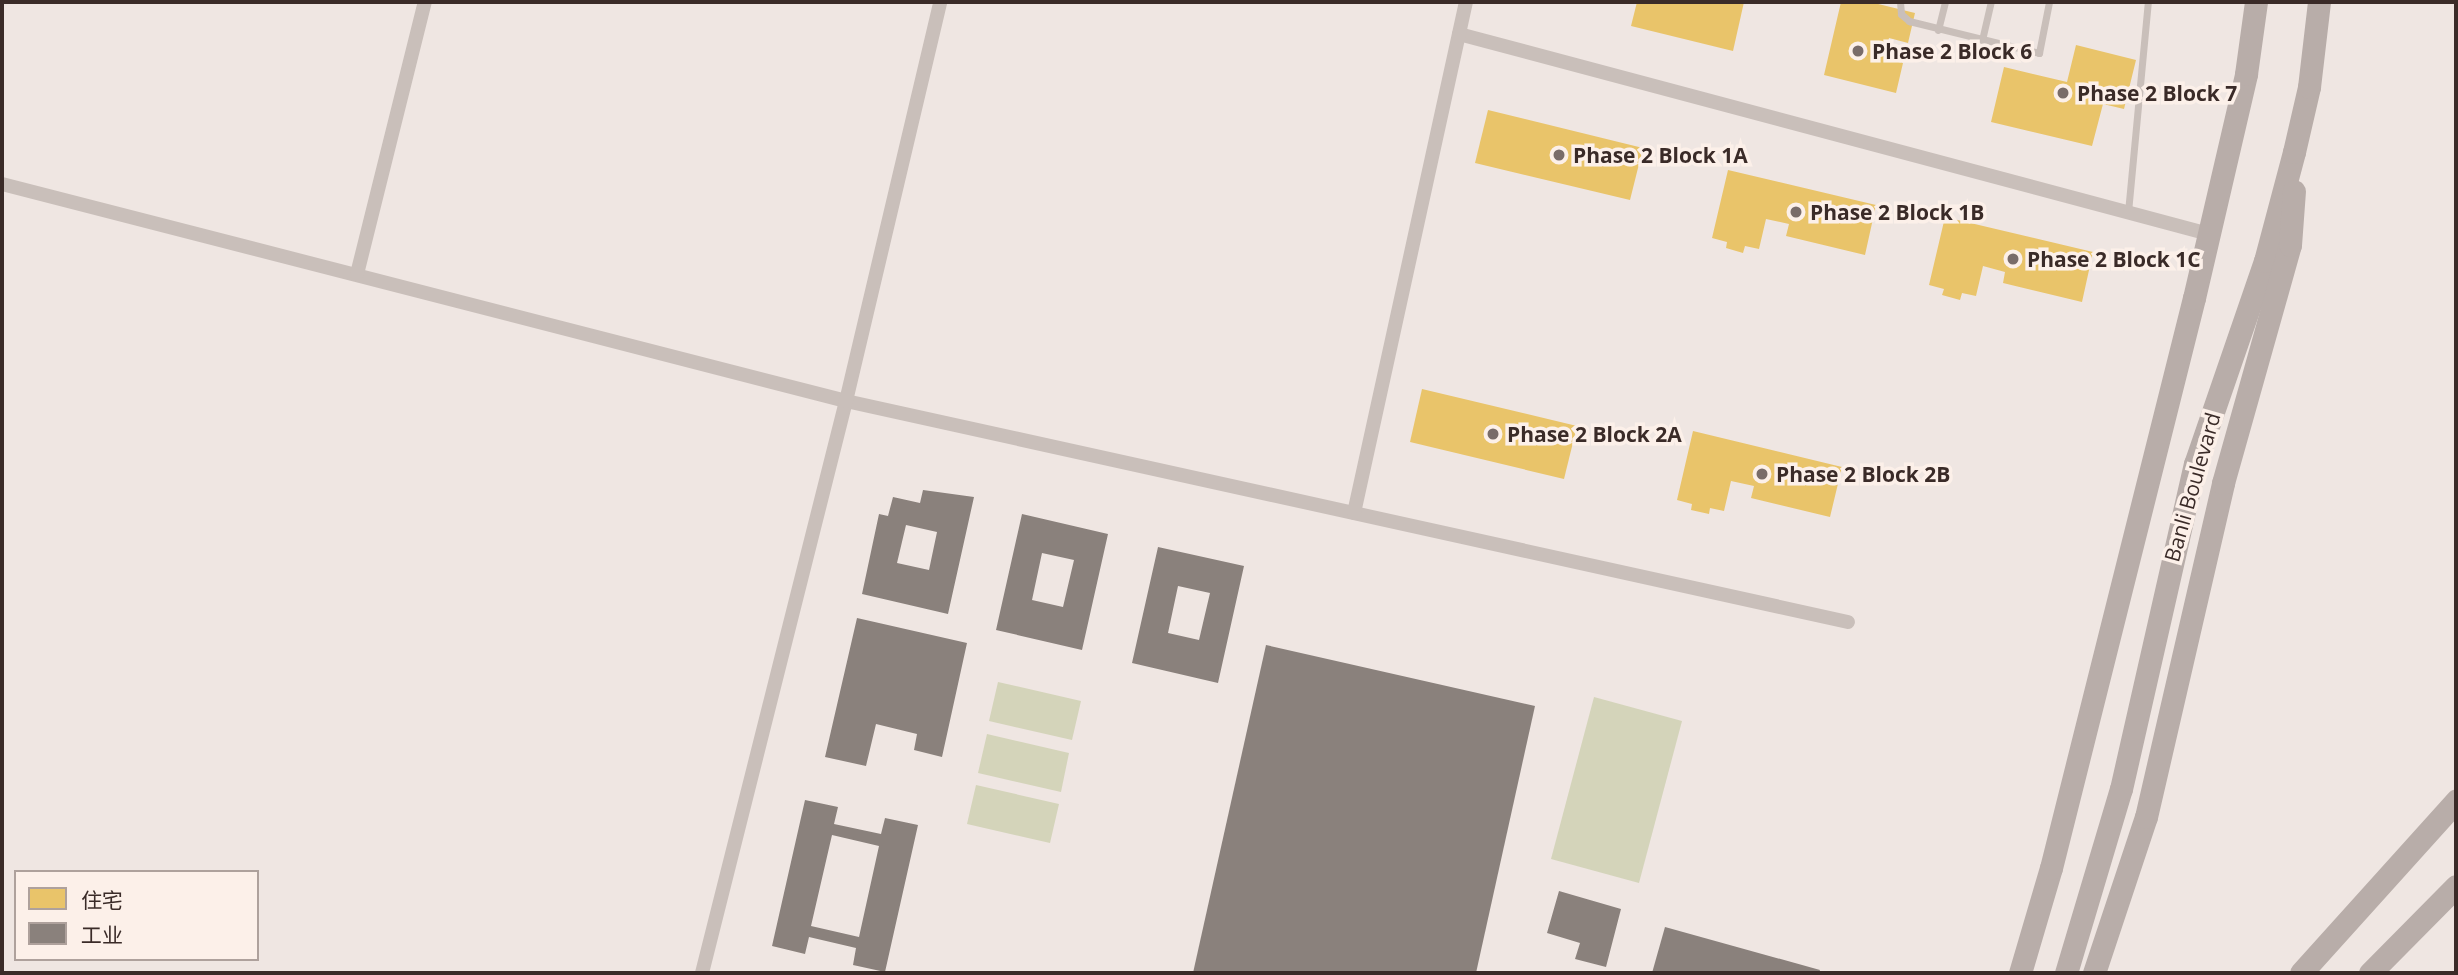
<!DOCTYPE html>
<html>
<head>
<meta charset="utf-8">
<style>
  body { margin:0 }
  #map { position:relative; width:2458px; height:975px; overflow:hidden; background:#efe6e2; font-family:"Open Sans","Noto Sans SC",sans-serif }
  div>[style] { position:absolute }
  .green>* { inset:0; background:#d4d4ba }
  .homes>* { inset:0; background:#e9c46a }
  .industry>* { inset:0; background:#8a817c }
  .service>* { height:7px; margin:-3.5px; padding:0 3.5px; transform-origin:3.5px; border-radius:3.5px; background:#c9bfba }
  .minor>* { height:14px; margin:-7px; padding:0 7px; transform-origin:7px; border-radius:7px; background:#c9bfba }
  .primary>* { height:23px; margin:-11.5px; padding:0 11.5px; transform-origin:11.5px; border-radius:11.5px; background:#b8ada9 }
  .dots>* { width:19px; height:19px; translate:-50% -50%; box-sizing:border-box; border:4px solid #fcf0e9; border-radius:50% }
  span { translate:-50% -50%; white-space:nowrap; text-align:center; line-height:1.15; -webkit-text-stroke:7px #fcf0e9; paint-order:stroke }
  .poi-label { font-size:21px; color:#3a2b28; font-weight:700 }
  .left { translate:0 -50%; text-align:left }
  .street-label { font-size:21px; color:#3a2b28 }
  .frame { position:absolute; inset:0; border:4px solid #3a2b28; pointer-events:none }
  .legend { position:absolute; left:14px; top:870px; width:245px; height:91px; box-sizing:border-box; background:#fcf0e9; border:2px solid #aea19c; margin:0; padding:9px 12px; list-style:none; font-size:21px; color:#3a2b28 }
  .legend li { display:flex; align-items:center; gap:14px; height:35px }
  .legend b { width:35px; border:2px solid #aea19c }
</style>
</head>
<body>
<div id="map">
  <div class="green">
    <i style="clip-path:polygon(998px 682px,1081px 701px,1072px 740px,989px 721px)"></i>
    <i style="clip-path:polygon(1594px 697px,1682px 721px,1639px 883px,1551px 859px)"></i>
    <i style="clip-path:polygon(987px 734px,1069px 753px,1061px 792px,978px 773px)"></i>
    <i style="clip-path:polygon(976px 785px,1059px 804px,1050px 843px,967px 824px)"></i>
  </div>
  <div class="homes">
    <i style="clip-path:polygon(1637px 2px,1744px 2px,1733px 51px,1631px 26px)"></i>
    <i style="clip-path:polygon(1841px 2px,1870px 2px,1915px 13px,1908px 43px,1889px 38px,1884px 59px,1903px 63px,1896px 93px,1824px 75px)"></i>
    <i style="clip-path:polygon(2076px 45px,2136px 60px,2124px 109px,2103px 104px,2092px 146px,1991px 122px,2004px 67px,2067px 82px)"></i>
    <i style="clip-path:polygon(1488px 110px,1643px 148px,1630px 200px,1475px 163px)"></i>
    <i style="clip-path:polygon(1728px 170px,1876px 205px,1865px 255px,1786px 236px,1789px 224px,1766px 219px,1759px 249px,1745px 246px,1743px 253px,1726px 248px,1727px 242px,1712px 238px)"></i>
    <i style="clip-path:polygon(1945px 217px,2093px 252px,2082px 302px,2003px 283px,2005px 272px,1983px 266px,1976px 296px,1962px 293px,1960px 300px,1942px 295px,1944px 289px,1929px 285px)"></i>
    <i style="clip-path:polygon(1422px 389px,1577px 426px,1564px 479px,1410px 442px)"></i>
    <i style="clip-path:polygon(1693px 431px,1842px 467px,1830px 517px,1751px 498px,1754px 486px,1731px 481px,1724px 511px,1710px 508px,1709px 514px,1691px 510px,1692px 504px,1677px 500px)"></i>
  </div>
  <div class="industry">
    <i style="clip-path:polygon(evenodd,923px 490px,974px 497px,948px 614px,862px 594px,879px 514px,888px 516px,893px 497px,920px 503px,923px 490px,906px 525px,937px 532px,929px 570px,897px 563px,906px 525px)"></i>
    <i style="clip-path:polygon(evenodd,1022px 514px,1108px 534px,1082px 650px,996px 630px,1022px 514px,1042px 553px,1074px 560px,1063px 607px,1032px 600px,1042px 553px)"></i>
    <i style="clip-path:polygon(evenodd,1158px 547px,1244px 566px,1218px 683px,1132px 663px,1158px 547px,1178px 586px,1210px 593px,1199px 640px,1168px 633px,1178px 586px)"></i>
    <i style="clip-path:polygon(857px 618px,967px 643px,942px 757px,914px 750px,917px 734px,876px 724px,866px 766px,825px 757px)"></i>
    <i style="clip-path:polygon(1266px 645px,1535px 706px,1476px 973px,1193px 973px)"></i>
    <i style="clip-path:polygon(evenodd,805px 800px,838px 807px,834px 824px,881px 834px,885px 818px,918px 825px,885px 972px,853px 965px,856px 948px,809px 937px,805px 954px,772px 946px,805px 800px,832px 835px,879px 846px,859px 937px,811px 926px,832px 835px)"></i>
    <i style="clip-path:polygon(1559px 891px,1621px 909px,1606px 967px,1575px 959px,1580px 943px,1547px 933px)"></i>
    <i style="clip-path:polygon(1665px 927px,1820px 970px,1819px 973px,1652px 973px)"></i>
  </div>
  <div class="service">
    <i style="left:1900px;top:2px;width:12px;rotate:85deg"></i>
    <i style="left:1901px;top:14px;width:11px;rotate:41deg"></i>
    <i style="left:1909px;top:21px;width:134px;rotate:13.8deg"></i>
    <i style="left:2039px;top:53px;width:52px;rotate:-78.9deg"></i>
    <i style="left:1938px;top:30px;width:29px;rotate:-76deg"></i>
    <i style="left:1982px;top:40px;width:39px;rotate:-77deg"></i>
    <i style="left:2128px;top:212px;width:211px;rotate:-84.6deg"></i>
  </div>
  <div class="minor">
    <i style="left:1459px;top:34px;width:776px;rotate:14.93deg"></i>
    <i style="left:2px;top:184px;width:871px;rotate:14.42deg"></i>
    <i style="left:846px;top:401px;width:1026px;rotate:12.44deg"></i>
    <i style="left:357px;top:274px;width:280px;rotate:-76deg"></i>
    <i style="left:1354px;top:513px;width:523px;rotate:-77.64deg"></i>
    <i style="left:702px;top:973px;width:590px;rotate:-75.87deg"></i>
    <i style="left:846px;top:401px;width:410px;rotate:-76.7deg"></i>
  </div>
  <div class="primary">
    <i style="left:2020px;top:973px;width:109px;rotate:-73.6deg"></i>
    <i style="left:2051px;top:868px;width:588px;rotate:-75.92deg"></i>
    <i style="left:2194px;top:298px;width:230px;rotate:-76.9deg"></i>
    <i style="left:2246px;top:74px;width:73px;rotate:-82.1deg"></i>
    <i style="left:2066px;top:973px;width:192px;rotate:-73.4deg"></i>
    <i style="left:2121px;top:789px;width:333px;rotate:-77.2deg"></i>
    <i style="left:2195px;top:464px;width:215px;rotate:-71deg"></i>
    <i style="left:2265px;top:261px;width:113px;rotate:-75.1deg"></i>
    <i style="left:2294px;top:152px;width:67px;rotate:-77deg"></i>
    <i style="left:2309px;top:87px;width:86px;rotate:-83.3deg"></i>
    <i style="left:2094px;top:973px;width:164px;rotate:-71.6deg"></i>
    <i style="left:2146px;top:817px;width:343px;rotate:-77deg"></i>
    <i style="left:2223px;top:483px;width:247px;rotate:-74.3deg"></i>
    <i style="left:2290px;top:245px;width:54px;rotate:-85.8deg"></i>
    <i style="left:2301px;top:973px;width:232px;rotate:-48deg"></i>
    <i style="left:2370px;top:973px;width:122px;rotate:-45.3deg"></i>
  </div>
  <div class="dots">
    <i style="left:1858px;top:51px;background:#796c69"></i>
    <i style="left:2063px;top:93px;background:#796c69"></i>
    <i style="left:1559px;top:155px;background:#796c69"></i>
    <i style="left:1796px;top:212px;background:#796c69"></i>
    <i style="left:2013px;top:259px;background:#796c69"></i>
    <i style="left:1493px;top:434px;background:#796c69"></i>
    <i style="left:1762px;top:474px;background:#796c69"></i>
  </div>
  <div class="poi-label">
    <span class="left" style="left:1872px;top:51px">Phase 2 Block 6</span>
    <span class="left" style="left:2077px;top:93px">Phase 2 Block 7</span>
    <span class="left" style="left:1573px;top:155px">Phase 2 Block 1A</span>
    <span class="left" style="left:1810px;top:212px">Phase 2 Block 1B</span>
    <span class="left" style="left:2027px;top:259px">Phase 2 Block 1C</span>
    <span class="left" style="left:1507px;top:434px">Phase 2 Block 2A</span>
    <span class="left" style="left:1776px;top:474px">Phase 2 Block 2B</span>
  </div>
  <div class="street-label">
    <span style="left:2192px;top:487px;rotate:-74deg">Banli Boulevard</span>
  </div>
  <div class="frame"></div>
  <ul class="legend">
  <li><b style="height:19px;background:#e9c46a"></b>住宅</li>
  <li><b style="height:19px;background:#8a817c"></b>工业</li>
  </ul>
</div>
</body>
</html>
